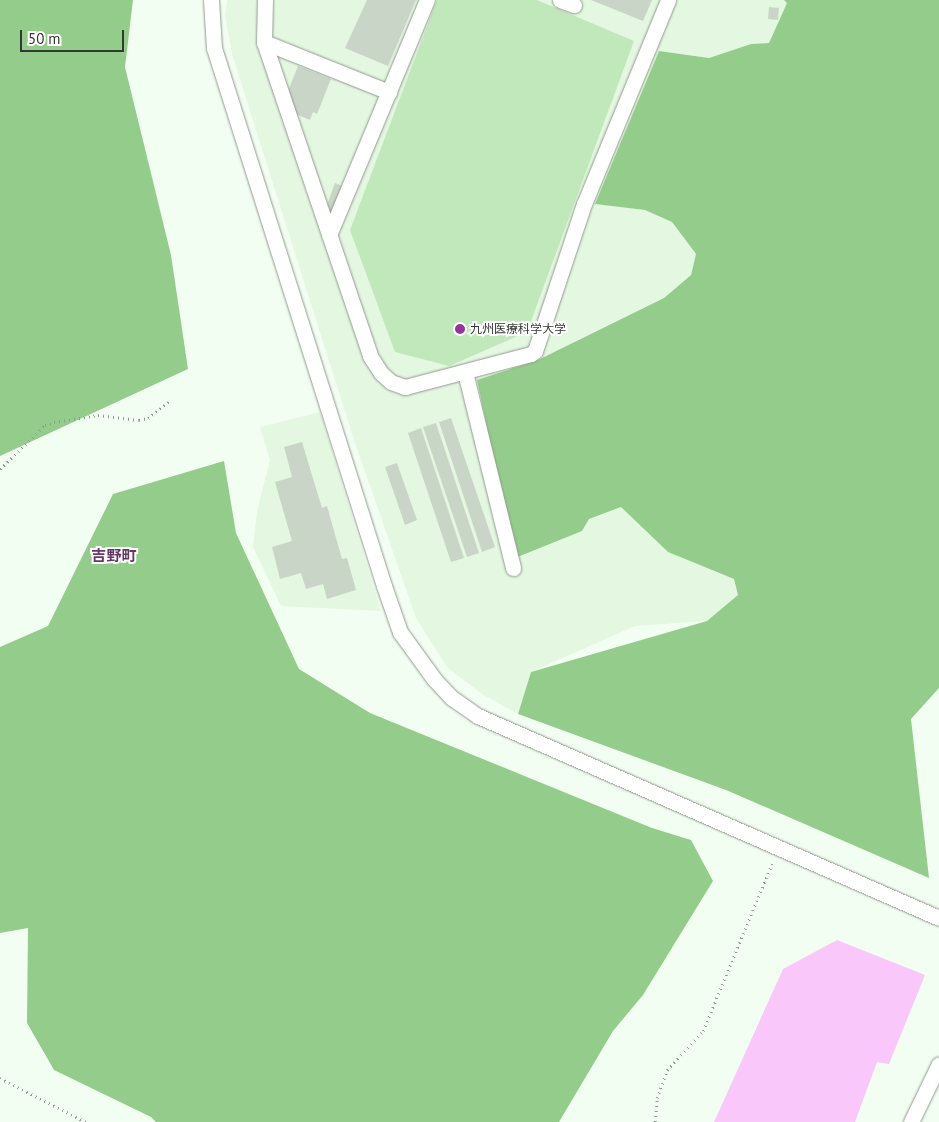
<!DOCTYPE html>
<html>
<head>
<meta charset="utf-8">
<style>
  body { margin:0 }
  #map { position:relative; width:939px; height:1122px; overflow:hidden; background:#f3fef2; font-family:"PT Sans","Noto Sans JP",sans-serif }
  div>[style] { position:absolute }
  .built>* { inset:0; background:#e4f7e1 }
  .green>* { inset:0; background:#c0e8ba }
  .forest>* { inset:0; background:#94cd8b }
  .water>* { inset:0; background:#f9c7fa }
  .building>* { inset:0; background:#c9d6c7 }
  .path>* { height:2.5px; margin-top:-1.25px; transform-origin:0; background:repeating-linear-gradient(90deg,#939b92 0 1px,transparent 0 5px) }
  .roads { filter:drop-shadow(0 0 1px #8f9b8d) drop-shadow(0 0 1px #8f9b8d) }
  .minor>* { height:15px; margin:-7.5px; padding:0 7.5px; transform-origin:7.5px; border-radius:7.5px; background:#fff }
  .dots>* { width:14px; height:14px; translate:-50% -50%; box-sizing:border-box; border:2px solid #fff; border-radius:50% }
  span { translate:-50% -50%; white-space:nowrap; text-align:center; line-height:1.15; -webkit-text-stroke:4px #fff; paint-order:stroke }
  .poi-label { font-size:12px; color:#323832 }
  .left { translate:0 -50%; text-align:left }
  .quarter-label { font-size:15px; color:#673769; font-weight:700 }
  .scale { position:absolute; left:20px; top:30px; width:104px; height:22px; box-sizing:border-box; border:2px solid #323832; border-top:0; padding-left:6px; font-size:15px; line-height:18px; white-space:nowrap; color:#323832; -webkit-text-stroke:4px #fff; paint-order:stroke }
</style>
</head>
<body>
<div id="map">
  <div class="built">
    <i style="clip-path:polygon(227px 0,784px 0,787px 3px,769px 43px,751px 44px,709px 58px,659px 51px,595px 204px,645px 210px,672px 222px,696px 254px,691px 275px,664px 298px,538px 360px,477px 381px,589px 519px,621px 507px,668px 552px,734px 579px,738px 596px,707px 621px,635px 626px,531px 672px,518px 714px,482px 694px,447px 667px,416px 618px,353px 437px,232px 54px,225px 16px)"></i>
    <i style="clip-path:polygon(320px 412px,381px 611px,281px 606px,253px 547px,257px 511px,270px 460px,260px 427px)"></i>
  </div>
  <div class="green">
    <i style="clip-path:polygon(437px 0,537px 0,634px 41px,527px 332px,449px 366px,395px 352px,350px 230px)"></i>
  </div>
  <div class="forest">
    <i style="clip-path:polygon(0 0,133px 0,125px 67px,171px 255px,188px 369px,0 456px)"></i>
    <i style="clip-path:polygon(784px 0,939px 0,939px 688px,911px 719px,929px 878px,726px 790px,518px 714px,531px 672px,707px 621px,738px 595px,734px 579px,668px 552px,621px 507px,589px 519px,582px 531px,515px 558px,477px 380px,538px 360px,664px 298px,691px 275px,696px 254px,672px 222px,645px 210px,595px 204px,659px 51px,709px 58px,751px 44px,769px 43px,787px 3px)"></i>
    <i style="clip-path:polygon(224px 461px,236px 533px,299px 669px,370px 713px,652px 828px,691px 840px,713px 881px,643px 995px,613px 1031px,559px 1122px,156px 1122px,151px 1117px,54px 1070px,27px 1023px,28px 928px,0 933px,0 647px,48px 626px,113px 494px)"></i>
  </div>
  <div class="water">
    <i style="clip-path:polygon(837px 940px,925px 975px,889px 1064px,877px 1062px,855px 1122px,714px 1122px,783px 969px)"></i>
  </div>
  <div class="building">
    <i style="clip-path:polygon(367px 0,416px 0,388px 66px,345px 48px)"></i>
    <i style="clip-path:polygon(591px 0,652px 0,643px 21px)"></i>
    <i style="clip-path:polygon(769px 7px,779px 8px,778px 20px,768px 19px)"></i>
    <i style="clip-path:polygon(298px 66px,331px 79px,317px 114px,313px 112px,310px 120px,291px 112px,294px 105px,284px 101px)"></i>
    <i style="clip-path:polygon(335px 183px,347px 188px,335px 218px,324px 213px)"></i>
    <i style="clip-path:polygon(451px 418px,495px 547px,482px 552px,439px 422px)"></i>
    <i style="clip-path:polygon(436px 423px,479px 553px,467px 557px,423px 427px)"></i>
    <i style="clip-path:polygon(421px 428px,464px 558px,451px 562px,408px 433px)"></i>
    <i style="clip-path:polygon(302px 442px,322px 508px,327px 506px,342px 559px,347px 558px,356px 590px,327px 599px,323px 584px,306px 589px,301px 573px,280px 579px,272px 547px,292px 541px,275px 482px,292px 477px,284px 447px)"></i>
    <i style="clip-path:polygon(397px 463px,417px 520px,405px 525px,385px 467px)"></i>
  </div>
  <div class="path">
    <i style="left:0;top:469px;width:63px;rotate:-44.4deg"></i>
    <i style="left:45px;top:425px;width:9px;rotate:-18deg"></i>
    <i style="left:54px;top:422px;width:45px;rotate:-9deg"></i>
    <i style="left:98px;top:415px;width:41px;rotate:7deg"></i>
    <i style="left:139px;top:420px;width:9px;rotate:-13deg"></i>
    <i style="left:148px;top:418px;width:29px;rotate:-38deg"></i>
    <i style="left:0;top:1078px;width:97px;rotate:27.1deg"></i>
    <i style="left:655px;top:1122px;width:24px;rotate:-85deg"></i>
    <i style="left:657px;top:1098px;width:30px;rotate:-70deg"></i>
    <i style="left:667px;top:1070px;width:53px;rotate:-47.3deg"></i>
    <i style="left:703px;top:1031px;width:184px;rotate:-67.6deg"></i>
  </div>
  <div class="roads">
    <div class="minor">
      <i style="left:211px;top:0;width:48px;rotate:86.4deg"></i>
      <i style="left:214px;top:48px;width:564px;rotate:72.46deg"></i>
      <i style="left:384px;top:586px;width:49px;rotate:70.8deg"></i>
      <i style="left:400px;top:632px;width:58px;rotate:54.1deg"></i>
      <i style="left:434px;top:679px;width:26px;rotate:47deg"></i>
      <i style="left:452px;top:698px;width:32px;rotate:35deg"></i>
      <i style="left:478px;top:716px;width:503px;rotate:23.66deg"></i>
      <i style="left:265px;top:0;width:42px;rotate:91.4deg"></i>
      <i style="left:264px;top:42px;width:331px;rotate:71.3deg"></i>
      <i style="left:370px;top:356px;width:20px;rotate:57deg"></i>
      <i style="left:381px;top:373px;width:13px;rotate:42deg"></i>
      <i style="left:391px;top:382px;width:15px;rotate:20deg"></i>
      <i style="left:405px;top:387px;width:130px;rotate:-14.7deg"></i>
      <i style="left:531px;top:354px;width:5px;rotate:-37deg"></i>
      <i style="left:535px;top:351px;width:155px;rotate:-71.6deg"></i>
      <i style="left:584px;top:204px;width:221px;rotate:-67.6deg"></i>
      <i style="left:560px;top:0;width:15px;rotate:20deg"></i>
      <i style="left:264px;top:42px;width:135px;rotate:21.8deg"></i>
      <i style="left:329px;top:235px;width:255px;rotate:-67.4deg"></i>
      <i style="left:465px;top:372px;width:202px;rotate:76.2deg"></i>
      <i style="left:911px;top:1122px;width:64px;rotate:-64.2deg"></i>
    </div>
  </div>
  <div class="dots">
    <i style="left:460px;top:329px;background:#96349b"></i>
  </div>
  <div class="poi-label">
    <span class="left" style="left:470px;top:329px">九州医療科学大学</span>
  </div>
  <div class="quarter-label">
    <span style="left:114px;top:556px">吉野町</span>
  </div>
  <div class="scale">50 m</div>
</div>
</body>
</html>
